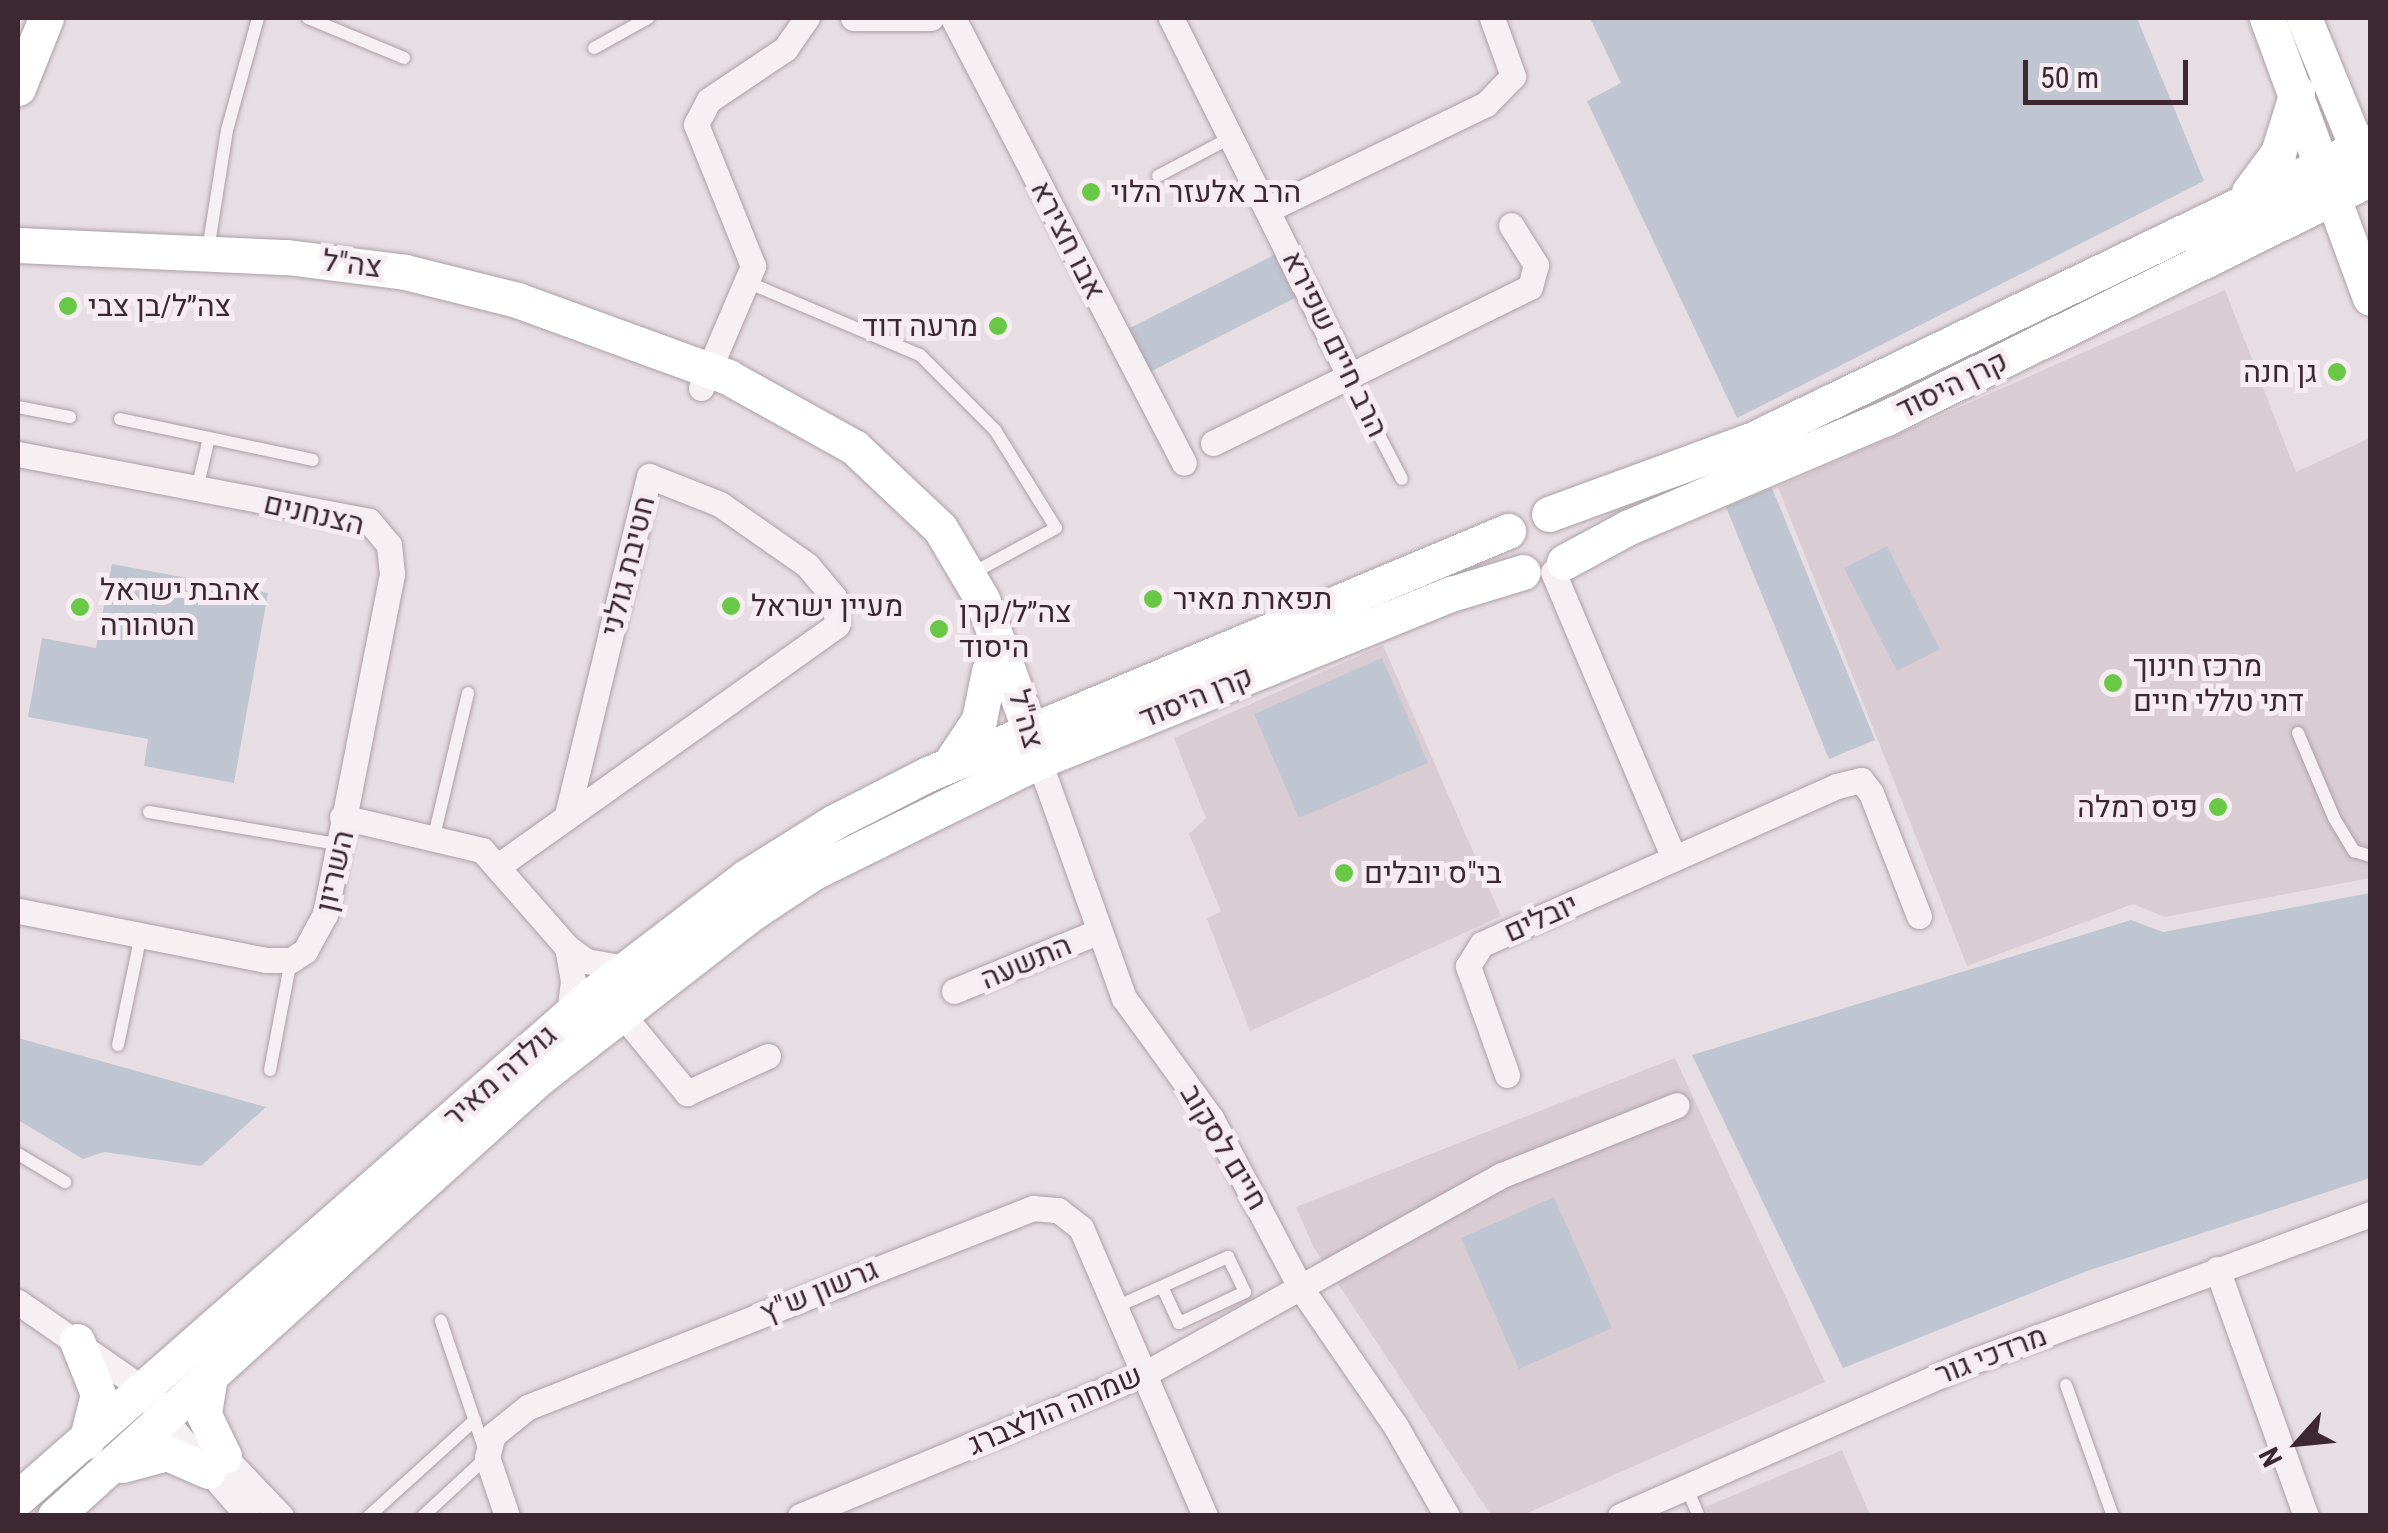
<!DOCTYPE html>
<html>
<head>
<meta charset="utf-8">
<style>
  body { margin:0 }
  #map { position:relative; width:2388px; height:1533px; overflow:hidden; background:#e7dee3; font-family:"Roboto Condensed",Heebo,sans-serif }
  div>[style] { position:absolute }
  .built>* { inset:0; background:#d9ccd2 }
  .green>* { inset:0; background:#bfc6d1 }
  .roads { filter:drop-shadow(0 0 2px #ada0a7) drop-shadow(0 0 2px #ada0a7) }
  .lane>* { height:12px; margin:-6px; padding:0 6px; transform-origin:6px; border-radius:6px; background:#f6f0f3 }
  .street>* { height:25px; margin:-12.5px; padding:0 12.5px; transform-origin:12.5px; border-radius:12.5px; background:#f6f0f3 }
  .secondary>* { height:35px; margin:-17.5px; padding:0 17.5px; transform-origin:17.5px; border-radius:17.5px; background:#fff }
  .dots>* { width:28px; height:28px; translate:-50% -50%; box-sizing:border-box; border:5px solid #f5edf1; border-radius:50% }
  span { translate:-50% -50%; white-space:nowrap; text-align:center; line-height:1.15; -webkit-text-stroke:10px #f5edf1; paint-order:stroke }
  .poi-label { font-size:30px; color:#3d2832 }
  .left { translate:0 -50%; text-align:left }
  .right { translate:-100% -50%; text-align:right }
  .street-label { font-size:30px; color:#3d2832 }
  .frame { position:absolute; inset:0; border:20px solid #3d2832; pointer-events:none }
  .north { position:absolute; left:2248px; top:1393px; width:100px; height:100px; -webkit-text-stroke:8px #f5edf1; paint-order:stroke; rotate:243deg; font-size:28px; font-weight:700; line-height:40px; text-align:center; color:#3d2832 }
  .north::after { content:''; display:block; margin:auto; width:35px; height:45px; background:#3d2832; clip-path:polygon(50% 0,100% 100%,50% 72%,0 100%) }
  .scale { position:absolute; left:2023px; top:60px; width:165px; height:45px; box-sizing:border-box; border:5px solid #3d2832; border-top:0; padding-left:12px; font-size:30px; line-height:35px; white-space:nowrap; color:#3d2832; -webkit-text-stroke:8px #f5edf1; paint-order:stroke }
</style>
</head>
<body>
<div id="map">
  <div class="built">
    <i style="clip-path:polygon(2225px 290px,2296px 472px,2370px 438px,2370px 878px,2165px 917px,2133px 904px,1967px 966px,1778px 487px)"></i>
    <i style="clip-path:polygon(1383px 645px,1501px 916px,1250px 1031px,1207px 919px,1221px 911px,1189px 834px,1206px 818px,1174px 738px)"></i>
    <i style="clip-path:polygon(1675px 1058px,1825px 1382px,1523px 1515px,1491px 1515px,1313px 1246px,1296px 1207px)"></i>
    <i style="clip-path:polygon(1842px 1450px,1870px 1515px,1709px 1515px,1705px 1507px)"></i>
  </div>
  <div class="green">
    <i style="clip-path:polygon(1590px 18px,2137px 18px,2204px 181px,1737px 418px,1587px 101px,1621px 83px)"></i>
    <i style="clip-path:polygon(1280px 252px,1301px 295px,1148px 373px,1126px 330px)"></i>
    <i style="clip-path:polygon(1772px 488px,1875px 740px,1829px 759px,1726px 507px)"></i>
    <i style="clip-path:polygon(1887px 546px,1940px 649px,1897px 671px,1844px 568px)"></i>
    <i style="clip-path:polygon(112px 564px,268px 593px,234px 783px,144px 766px,148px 739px,28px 717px,42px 638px,96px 648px)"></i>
    <i style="clip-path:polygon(1382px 658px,1428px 763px,1299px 818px,1254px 714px)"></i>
    <i style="clip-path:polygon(2370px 893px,2370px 1178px,2087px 1271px,1843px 1368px,1692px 1055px,2131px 920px,2163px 932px)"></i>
    <i style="clip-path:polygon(18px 1038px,266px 1107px,201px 1166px,104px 1152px,83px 1159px,18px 1120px)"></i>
    <i style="clip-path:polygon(1554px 1197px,1612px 1328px,1519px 1369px,1461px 1238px)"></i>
  </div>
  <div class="roads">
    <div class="lane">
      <i style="left:308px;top:18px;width:104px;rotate:22.6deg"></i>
      <i style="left:594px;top:48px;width:62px;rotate:-29.1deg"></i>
      <i style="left:1158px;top:176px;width:84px;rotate:-27.8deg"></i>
      <i style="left:208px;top:250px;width:121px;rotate:-81deg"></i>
      <i style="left:227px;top:130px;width:116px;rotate:-74.5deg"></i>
      <i style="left:747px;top:282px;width:188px;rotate:22.9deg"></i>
      <i style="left:920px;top:355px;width:106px;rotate:45deg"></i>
      <i style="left:995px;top:430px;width:115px;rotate:58.1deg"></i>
      <i style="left:1056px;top:528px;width:97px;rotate:151.6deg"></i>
      <i style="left:1348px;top:375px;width:117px;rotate:62.6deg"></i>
      <i style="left:18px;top:407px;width:53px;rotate:10.9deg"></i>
      <i style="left:120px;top:419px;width:197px;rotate:12deg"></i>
      <i style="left:197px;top:489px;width:52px;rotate:-76.8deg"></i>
      <i style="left:2298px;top:733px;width:92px;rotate:67deg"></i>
      <i style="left:2334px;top:818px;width:39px;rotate:59deg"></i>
      <i style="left:2354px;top:851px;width:17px;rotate:17deg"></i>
      <i style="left:149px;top:812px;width:191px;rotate:9.7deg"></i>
      <i style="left:434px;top:836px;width:147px;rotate:-76.6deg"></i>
      <i style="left:118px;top:1045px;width:112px;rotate:-78.2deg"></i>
      <i style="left:270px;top:1070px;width:112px;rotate:-79.2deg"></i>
      <i style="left:18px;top:1154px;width:55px;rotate:30.8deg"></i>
      <i style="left:1116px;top:1307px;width:123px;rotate:-24.1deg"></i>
      <i style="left:1228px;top:1257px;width:39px;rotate:64deg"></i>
      <i style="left:1245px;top:1292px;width:73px;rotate:154.8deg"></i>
      <i style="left:1179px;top:1323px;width:40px;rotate:-115deg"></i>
      <i style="left:2066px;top:1385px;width:139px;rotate:70.3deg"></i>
      <i style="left:1686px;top:1486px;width:33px;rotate:67deg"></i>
      <i style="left:369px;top:1516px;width:143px;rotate:-42.2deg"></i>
      <i style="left:423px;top:1516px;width:87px;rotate:-42.7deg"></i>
      <i style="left:487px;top:1457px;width:144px;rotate:-108.7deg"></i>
    </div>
    <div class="street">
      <i style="left:853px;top:18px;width:78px"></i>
      <i style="left:953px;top:18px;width:501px;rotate:62.57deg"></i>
      <i style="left:1171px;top:18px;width:397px;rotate:63.5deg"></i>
      <i style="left:1269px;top:209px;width:241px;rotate:-25.8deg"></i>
      <i style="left:1486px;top:104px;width:39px;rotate:-46deg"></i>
      <i style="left:1513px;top:76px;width:62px;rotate:-109.9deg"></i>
      <i style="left:701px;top:388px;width:133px;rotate:-66.9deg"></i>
      <i style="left:753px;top:266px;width:153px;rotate:-111.9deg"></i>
      <i style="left:696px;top:124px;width:27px;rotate:-62deg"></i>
      <i style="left:709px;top:100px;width:92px;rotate:-33.9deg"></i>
      <i style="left:785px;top:49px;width:38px;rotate:-55deg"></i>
      <i style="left:1213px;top:443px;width:353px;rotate:-26.2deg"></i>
      <i style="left:1530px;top:287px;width:23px;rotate:-75deg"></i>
      <i style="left:1536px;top:265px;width:47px;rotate:-122deg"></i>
      <i style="left:18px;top:454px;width:357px;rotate:10.8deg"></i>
      <i style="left:369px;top:521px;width:31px;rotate:50deg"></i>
      <i style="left:389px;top:545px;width:29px;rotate:84deg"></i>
      <i style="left:392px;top:574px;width:347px;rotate:101.1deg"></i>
      <i style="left:325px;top:914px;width:42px;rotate:118.4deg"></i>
      <i style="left:305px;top:951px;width:17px;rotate:147deg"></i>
      <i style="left:291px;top:960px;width:25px;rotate:180deg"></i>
      <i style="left:266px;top:960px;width:253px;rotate:-168.8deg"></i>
      <i style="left:1553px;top:572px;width:311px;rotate:67.1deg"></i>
      <i style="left:1039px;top:761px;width:252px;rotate:70.3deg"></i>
      <i style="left:1124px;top:998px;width:148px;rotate:54.1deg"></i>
      <i style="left:1211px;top:1118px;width:191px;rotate:62.2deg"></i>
      <i style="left:1300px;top:1287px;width:168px;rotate:55.5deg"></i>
      <i style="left:1395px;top:1425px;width:105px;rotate:60.3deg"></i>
      <i style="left:342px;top:817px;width:144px;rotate:13.3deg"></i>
      <i style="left:482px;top:850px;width:129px;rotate:48.8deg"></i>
      <i style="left:567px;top:947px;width:24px;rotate:36deg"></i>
      <i style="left:586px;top:961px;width:40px;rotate:10deg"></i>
      <i style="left:498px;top:866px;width:416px;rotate:-35.4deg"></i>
      <i style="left:837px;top:625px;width:28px;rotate:-96deg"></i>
      <i style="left:834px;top:597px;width:42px;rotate:-130.2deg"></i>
      <i style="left:807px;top:565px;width:106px;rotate:-145deg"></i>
      <i style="left:720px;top:504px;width:76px;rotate:-158.5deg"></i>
      <i style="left:649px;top:476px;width:348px;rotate:103.6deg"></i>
      <i style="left:567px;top:947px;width:35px;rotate:80deg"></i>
      <i style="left:573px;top:981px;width:35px;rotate:97deg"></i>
      <i style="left:954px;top:991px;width:155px;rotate:-22.4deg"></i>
      <i style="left:621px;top:1013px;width:104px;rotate:50.5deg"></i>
      <i style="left:687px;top:1093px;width:89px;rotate:-24.6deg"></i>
      <i style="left:1507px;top:1075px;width:116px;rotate:-109.7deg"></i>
      <i style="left:1468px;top:966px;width:26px;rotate:-58deg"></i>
      <i style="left:1482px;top:944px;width:389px;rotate:-24deg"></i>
      <i style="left:1837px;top:786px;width:25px;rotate:-14deg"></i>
      <i style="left:1861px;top:780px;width:16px;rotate:52deg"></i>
      <i style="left:1871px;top:793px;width:132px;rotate:68.7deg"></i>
      <i style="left:2217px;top:1269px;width:263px;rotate:70.2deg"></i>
      <i style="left:18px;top:1302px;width:165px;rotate:34.8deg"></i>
      <i style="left:153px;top:1406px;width:145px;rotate:49.2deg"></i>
      <i style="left:214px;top:1446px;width:97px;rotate:46.3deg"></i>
      <i style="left:507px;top:1516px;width:62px;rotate:-108.7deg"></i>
      <i style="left:487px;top:1457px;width:23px;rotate:-75deg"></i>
      <i style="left:493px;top:1435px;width:45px;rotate:-38.7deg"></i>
      <i style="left:528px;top:1407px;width:543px;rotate:-21.51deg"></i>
      <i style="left:1033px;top:1208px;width:25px;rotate:5deg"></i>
      <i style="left:1058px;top:1210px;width:29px;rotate:38deg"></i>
      <i style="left:1081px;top:1228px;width:314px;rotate:66.7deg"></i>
      <i style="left:800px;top:1516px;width:374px;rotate:-22.5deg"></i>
      <i style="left:1146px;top:1373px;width:407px;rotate:-29.1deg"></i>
      <i style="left:1502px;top:1175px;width:188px;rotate:-21.8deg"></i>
      <i style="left:1620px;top:1516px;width:380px;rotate:-23.7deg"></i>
      <i style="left:1968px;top:1363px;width:429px;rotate:-20.3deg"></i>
    </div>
    <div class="secondary">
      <i style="left:2267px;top:18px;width:298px;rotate:69.8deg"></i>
      <i style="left:2304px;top:18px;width:163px;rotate:67.7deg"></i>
      <i style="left:18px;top:88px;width:75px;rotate:-68.2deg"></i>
      <i style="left:2249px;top:192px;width:49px;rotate:-53.4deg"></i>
      <i style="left:2278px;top:153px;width:64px;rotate:-72.7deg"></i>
      <i style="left:18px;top:245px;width:269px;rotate:2.6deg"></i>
      <i style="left:287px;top:257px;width:119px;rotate:7.2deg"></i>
      <i style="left:405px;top:272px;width:115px;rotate:14deg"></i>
      <i style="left:517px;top:300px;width:225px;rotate:20deg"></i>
      <i style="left:728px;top:377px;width:144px;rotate:29.1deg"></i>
      <i style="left:854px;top:447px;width:118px;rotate:43.3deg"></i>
      <i style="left:940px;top:528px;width:82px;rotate:59.4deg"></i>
      <i style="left:982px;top:599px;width:161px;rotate:70deg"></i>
      <i style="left:1549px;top:514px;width:213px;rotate:-20.1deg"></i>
      <i style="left:1749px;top:441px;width:689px;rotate:-25.71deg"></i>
      <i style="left:1564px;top:562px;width:74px;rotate:-28.3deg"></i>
      <i style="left:1629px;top:527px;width:279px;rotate:-23deg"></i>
      <i style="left:1886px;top:418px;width:540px;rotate:-26.28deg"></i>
      <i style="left:949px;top:765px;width:54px;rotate:-56.3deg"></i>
      <i style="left:979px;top:720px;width:50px;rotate:-78.5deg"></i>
      <i style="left:77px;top:1341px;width:57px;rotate:68.4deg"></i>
      <i style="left:98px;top:1394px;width:49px;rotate:104deg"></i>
      <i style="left:209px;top:1382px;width:33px;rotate:99deg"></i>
      <i style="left:204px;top:1415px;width:46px;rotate:64deg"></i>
      <i style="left:122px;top:1465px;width:47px;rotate:-14.9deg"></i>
      <i style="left:167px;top:1453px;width:45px;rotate:23.7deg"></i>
      <i style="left:18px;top:1498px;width:765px;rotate:-41.24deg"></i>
      <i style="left:593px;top:994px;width:193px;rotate:-37.4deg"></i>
      <i style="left:746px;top:877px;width:104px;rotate:-32deg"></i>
      <i style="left:834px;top:822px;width:106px;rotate:-27.1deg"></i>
      <i style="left:928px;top:774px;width:629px;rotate:-22.73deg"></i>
      <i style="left:55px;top:1516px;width:651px;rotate:-42.14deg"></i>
      <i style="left:538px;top:1079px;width:271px;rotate:-37.8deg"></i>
      <i style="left:752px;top:913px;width:74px;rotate:-33.5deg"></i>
      <i style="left:814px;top:872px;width:251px;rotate:-26.3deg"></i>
      <i style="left:1039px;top:761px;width:445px;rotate:-22.1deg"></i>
      <i style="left:1451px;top:594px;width:75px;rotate:-17deg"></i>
    </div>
  </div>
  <div class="dots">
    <i style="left:1091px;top:192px;background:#69c946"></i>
    <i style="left:68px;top:306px;background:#69c946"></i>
    <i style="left:998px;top:326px;background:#69c946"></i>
    <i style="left:2337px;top:372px;background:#69c946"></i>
    <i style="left:1153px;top:599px;background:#69c946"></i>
    <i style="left:731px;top:606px;background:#69c946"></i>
    <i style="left:80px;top:607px;background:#69c946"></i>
    <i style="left:939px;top:629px;background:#69c946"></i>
    <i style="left:2113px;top:683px;background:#69c946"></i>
    <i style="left:2218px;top:807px;background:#69c946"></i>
    <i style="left:1344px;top:873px;background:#69c946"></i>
  </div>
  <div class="poi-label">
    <span class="left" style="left:1111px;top:192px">הרב אלעזר הלוי</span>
    <span class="left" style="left:88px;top:306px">צה״ל/בן צבי</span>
    <span class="right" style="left:978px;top:326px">מרעה דוד</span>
    <span class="right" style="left:2317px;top:372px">גן חנה</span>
    <span class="left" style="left:100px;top:607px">אהבת ישראל<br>הטהורה</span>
    <span class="left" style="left:1173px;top:599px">תפארת מאיר</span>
    <span class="left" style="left:751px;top:606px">מעיין ישראל</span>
    <span class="left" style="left:959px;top:629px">צה״ל/קרן<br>היסוד</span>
    <span class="left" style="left:2133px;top:683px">מרכז חינוך<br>דתי טללי חיים</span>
    <span class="right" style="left:2198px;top:807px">פיס רמלה</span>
    <span class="left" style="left:1364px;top:873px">בי"ס יובלים</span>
  </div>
  <div class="street-label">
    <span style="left:1068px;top:240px;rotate:63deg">אבו חצירא</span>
    <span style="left:352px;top:264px;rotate:7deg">צה"ל</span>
    <span style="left:1335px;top:344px;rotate:64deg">הרב חיים שפירא</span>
    <span style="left:1952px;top:385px;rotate:-26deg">קרן היסוד</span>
    <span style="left:314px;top:514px;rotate:13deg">הצנחנים</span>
    <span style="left:628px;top:566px;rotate:-76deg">חטיבת גולני</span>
    <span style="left:1196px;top:697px;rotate:-22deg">קרן היסוד</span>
    <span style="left:1026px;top:719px;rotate:74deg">צה"ל</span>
    <span style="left:335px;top:871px;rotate:-77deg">השריון</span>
    <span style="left:1541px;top:918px;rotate:-24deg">יובלים</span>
    <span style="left:1026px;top:962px;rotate:-23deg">התשעה</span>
    <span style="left:500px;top:1076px;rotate:-41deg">גולדה מאיר</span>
    <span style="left:1224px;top:1147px;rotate:59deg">חיים לסקוב</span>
    <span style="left:819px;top:1291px;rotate:-22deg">גרשון ש"ץ</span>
    <span style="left:1991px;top:1355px;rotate:-21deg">מרדכי גור</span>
    <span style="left:1055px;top:1410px;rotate:-23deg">שמחה הולצברג</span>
  </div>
  <div class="frame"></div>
  <div class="north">N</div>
  <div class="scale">50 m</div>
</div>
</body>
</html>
